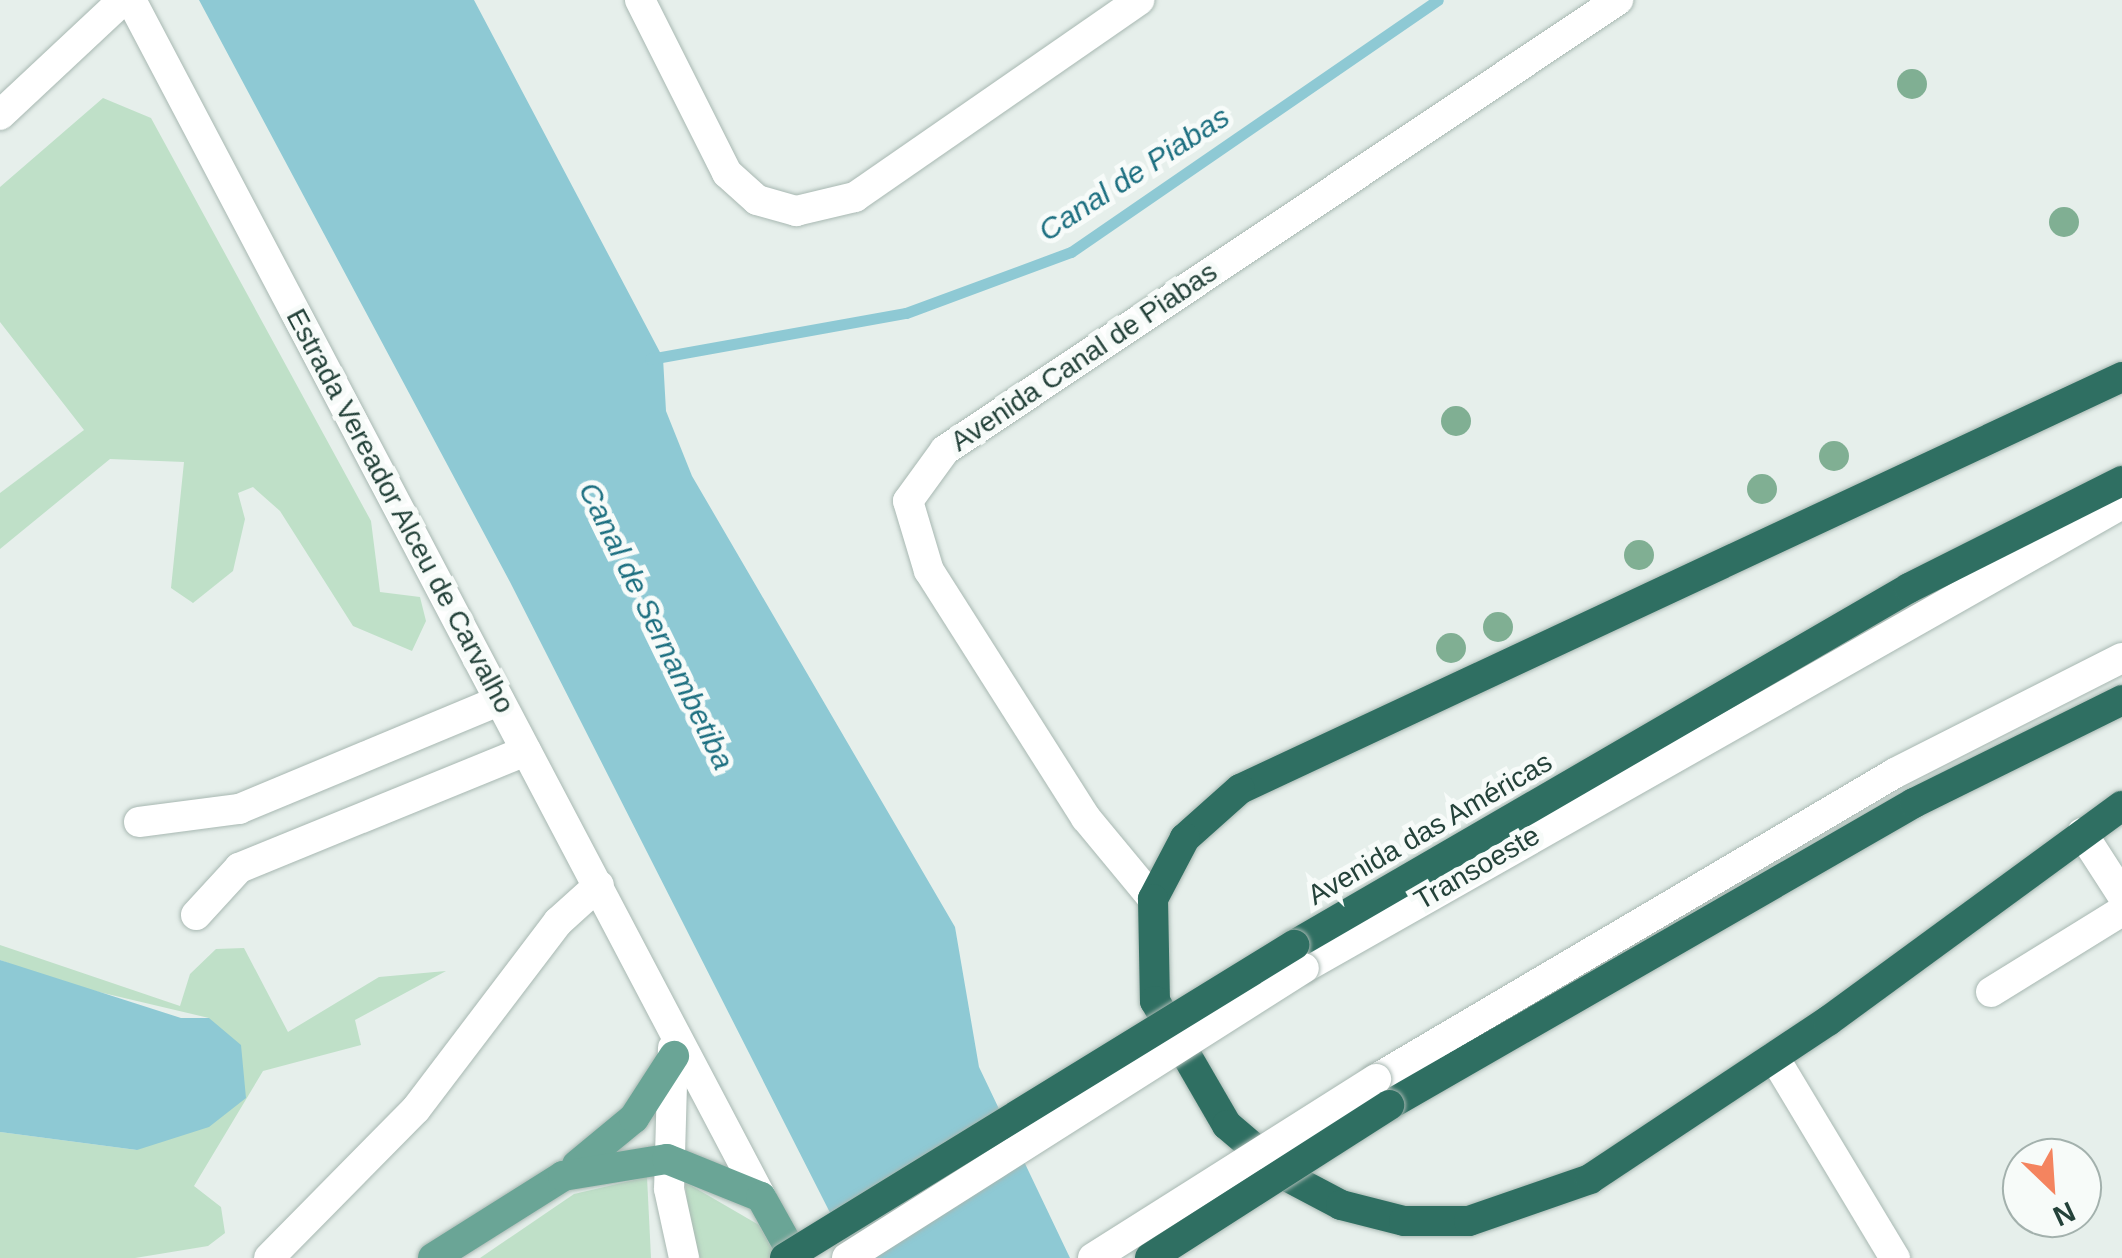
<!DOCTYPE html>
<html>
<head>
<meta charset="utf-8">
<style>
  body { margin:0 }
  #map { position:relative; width:2122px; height:1258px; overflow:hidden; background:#e6efeb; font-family:Helvetica,sans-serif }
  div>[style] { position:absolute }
  .green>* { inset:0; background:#bfe0c8 }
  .water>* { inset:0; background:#8ec9d4 }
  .stream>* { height:11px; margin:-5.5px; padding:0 5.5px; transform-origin:5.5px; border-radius:5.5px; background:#8ec9d4 }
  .roads { filter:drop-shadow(0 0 2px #a8b8b2) drop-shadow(0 0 2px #a8b8b2) }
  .minor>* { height:30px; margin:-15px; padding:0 15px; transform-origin:15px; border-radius:15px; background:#fff }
  .major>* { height:30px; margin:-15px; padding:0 15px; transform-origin:15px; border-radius:15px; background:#6aa596 }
  .highway>* { height:30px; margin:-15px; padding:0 15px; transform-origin:15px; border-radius:15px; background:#2f6f62 }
  .bridges { filter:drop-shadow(0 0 2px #a8b8b2) drop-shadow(0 0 2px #a8b8b2) }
  .minor-bridge>* { height:30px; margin:-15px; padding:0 15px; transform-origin:15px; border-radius:15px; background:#fff }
  .highway-bridge>* { height:30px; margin:-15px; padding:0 15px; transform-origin:15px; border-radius:15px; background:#2f6f62 }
  .trees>* { width:30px; height:30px; margin:-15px; border-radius:50%; background:#80af93 }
  span { translate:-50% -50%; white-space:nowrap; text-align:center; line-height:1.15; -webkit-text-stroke:10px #f7fbf9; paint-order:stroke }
  .street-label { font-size:28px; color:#24423a }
  .water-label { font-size:30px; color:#1c6f80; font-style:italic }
  .north { position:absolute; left:2002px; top:1138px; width:100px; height:100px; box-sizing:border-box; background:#f7fbf9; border:2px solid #a3b1ad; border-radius:50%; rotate:155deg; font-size:28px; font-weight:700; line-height:40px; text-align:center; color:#24423a }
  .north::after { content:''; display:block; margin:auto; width:35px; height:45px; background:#f4845f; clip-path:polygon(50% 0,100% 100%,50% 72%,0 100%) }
</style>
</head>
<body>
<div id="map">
  <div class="green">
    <i style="clip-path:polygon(103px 98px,151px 118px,371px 521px,380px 592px,420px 597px,426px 621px,412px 651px,353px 626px,280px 511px,253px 487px,238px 493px,245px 519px,233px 571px,193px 603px,171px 588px,184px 462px,110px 459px,0 549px,0 493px,84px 430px,0 322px,0 187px)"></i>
    <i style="clip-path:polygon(0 945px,180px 1006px,190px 974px,216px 949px,244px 948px,288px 1032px,379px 977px,446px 971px,355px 1020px,361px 1045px,263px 1071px,194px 1186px,221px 1207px,225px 1233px,208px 1246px,135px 1258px,0 1258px,0 1132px,137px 1150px,209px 1018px,65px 984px,0 960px)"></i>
    <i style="clip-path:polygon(647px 1177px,651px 1258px,480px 1258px,574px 1194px)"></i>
    <i style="clip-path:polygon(685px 1182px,759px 1225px,777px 1258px,693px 1258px)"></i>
  </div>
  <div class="water">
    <i style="clip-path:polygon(199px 0,474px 0,663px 358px,666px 411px,692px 476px,955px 927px,979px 1067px,1070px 1258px,853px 1258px,510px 582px)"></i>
    <i style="clip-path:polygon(0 960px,181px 1018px,209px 1018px,241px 1045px,246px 1098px,209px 1127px,137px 1150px,0 1132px)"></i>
  </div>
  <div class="stream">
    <i style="left:650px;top:359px;width:260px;rotate:-10.2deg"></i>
    <i style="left:906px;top:313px;width:176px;rotate:-20.3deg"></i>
    <i style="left:1071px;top:252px;width:445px;rotate:-34.5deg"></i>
  </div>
  <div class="roads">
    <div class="minor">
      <i style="left:131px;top:0;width:1353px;rotate:62.24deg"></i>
      <i style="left:640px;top:0;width:194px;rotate:63.3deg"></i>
      <i style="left:727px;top:173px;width:40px;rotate:42deg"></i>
      <i style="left:757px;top:200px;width:41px;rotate:15.8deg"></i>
      <i style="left:796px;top:211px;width:61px;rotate:-13.3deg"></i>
      <i style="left:855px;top:197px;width:346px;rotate:-34.7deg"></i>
      <i style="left:0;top:115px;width:168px;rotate:-43.1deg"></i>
      <i style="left:139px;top:822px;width:101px;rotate:-7.4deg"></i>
      <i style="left:239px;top:809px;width:282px;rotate:-22.6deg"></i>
      <i style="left:2082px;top:833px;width:74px;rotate:57.2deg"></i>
      <i style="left:1153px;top:899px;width:105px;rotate:-129.6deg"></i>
      <i style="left:1086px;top:818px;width:293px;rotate:-122.4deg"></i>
      <i style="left:929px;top:571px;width:73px;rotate:-106.7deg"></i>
      <i style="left:908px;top:501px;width:63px;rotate:-54deg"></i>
      <i style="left:945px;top:450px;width:810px;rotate:-33.77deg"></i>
      <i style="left:196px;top:915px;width:64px;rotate:-47.5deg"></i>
      <i style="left:239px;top:868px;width:310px;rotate:-22.2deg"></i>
      <i style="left:1304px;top:968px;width:940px;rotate:-29.56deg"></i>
      <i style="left:1991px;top:992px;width:154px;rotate:-31.7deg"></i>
      <i style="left:673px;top:1048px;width:141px;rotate:91.6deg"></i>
      <i style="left:669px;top:1189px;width:71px;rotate:77.7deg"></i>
      <i style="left:1774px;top:1057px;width:235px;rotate:59deg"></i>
      <i style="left:1376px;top:1079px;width:602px;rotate:-30.52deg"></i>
      <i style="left:1895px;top:773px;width:254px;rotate:-26.9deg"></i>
      <i style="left:269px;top:1258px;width:209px;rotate:-45.4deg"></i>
      <i style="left:416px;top:1109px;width:235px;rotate:-52.8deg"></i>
      <i style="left:558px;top:922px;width:55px;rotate:-42.1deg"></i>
    </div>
    <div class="major">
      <i style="left:577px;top:1165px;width:74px;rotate:-39.5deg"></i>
      <i style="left:634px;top:1118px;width:74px;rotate:-57.2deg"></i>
      <i style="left:433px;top:1258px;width:154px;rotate:-32.2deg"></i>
      <i style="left:563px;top:1176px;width:105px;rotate:-9.3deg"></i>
      <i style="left:667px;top:1159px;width:101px;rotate:22deg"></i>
      <i style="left:761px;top:1197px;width:70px;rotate:60.9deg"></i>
    </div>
    <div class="highway">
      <i style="left:2122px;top:377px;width:973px;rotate:154.96deg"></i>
      <i style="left:1240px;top:789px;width:74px;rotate:138.3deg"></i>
      <i style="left:1185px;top:838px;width:69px;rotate:117.7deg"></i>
      <i style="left:1153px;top:899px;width:102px;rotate:88.9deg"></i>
      <i style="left:1155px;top:1001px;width:143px;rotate:59.9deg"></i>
      <i style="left:1227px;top:1125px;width:80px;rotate:40.4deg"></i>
      <i style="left:1288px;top:1177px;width:60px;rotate:27.8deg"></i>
      <i style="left:1341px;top:1205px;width:65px;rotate:14.3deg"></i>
      <i style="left:1404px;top:1221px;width:65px"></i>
      <i style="left:1469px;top:1221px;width:128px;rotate:-19.1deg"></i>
      <i style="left:1590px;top:1179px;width:286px;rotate:-33.6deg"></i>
      <i style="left:1828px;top:1021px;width:364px;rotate:-36.2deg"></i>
      <i style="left:1294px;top:945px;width:711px;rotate:-30.13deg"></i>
      <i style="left:1909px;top:588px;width:238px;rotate:-26.7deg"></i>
      <i style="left:1389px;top:1105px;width:606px;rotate:-29.91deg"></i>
      <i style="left:1914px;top:803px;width:232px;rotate:-26.3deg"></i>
    </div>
  </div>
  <div class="bridges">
    <div class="minor-bridge">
      <i style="left:847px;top:1258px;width:541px;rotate:-32.4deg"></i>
      <i style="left:1093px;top:1258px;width:335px;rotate:-32.3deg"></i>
    </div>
    <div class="highway-bridge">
      <i style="left:785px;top:1258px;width:598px;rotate:-31.59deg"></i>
      <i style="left:1150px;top:1258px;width:284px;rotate:-32.6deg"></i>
    </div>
  </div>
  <div class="trees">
    <i style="left:1912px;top:84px"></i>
    <i style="left:2064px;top:222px"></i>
    <i style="left:1456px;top:421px"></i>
    <i style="left:1834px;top:456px"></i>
    <i style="left:1762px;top:489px"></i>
    <i style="left:1639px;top:555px"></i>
    <i style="left:1498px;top:627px"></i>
    <i style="left:1451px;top:648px"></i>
  </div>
  <div class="street-label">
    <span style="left:1084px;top:357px;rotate:-34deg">Avenida Canal de Piabas</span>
    <span style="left:400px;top:511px;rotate:62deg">Estrada Vereador Alceu de Carvalho</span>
    <span style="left:1430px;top:829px;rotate:-30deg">Avenida das Américas</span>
    <span style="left:1477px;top:868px;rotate:-30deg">Transoeste</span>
  </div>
  <div class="water-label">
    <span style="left:1134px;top:174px;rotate:-33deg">Canal de Piabas</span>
    <span style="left:656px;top:626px;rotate:64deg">Canal de Sernambetiba</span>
  </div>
  <div class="north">N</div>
</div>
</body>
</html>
